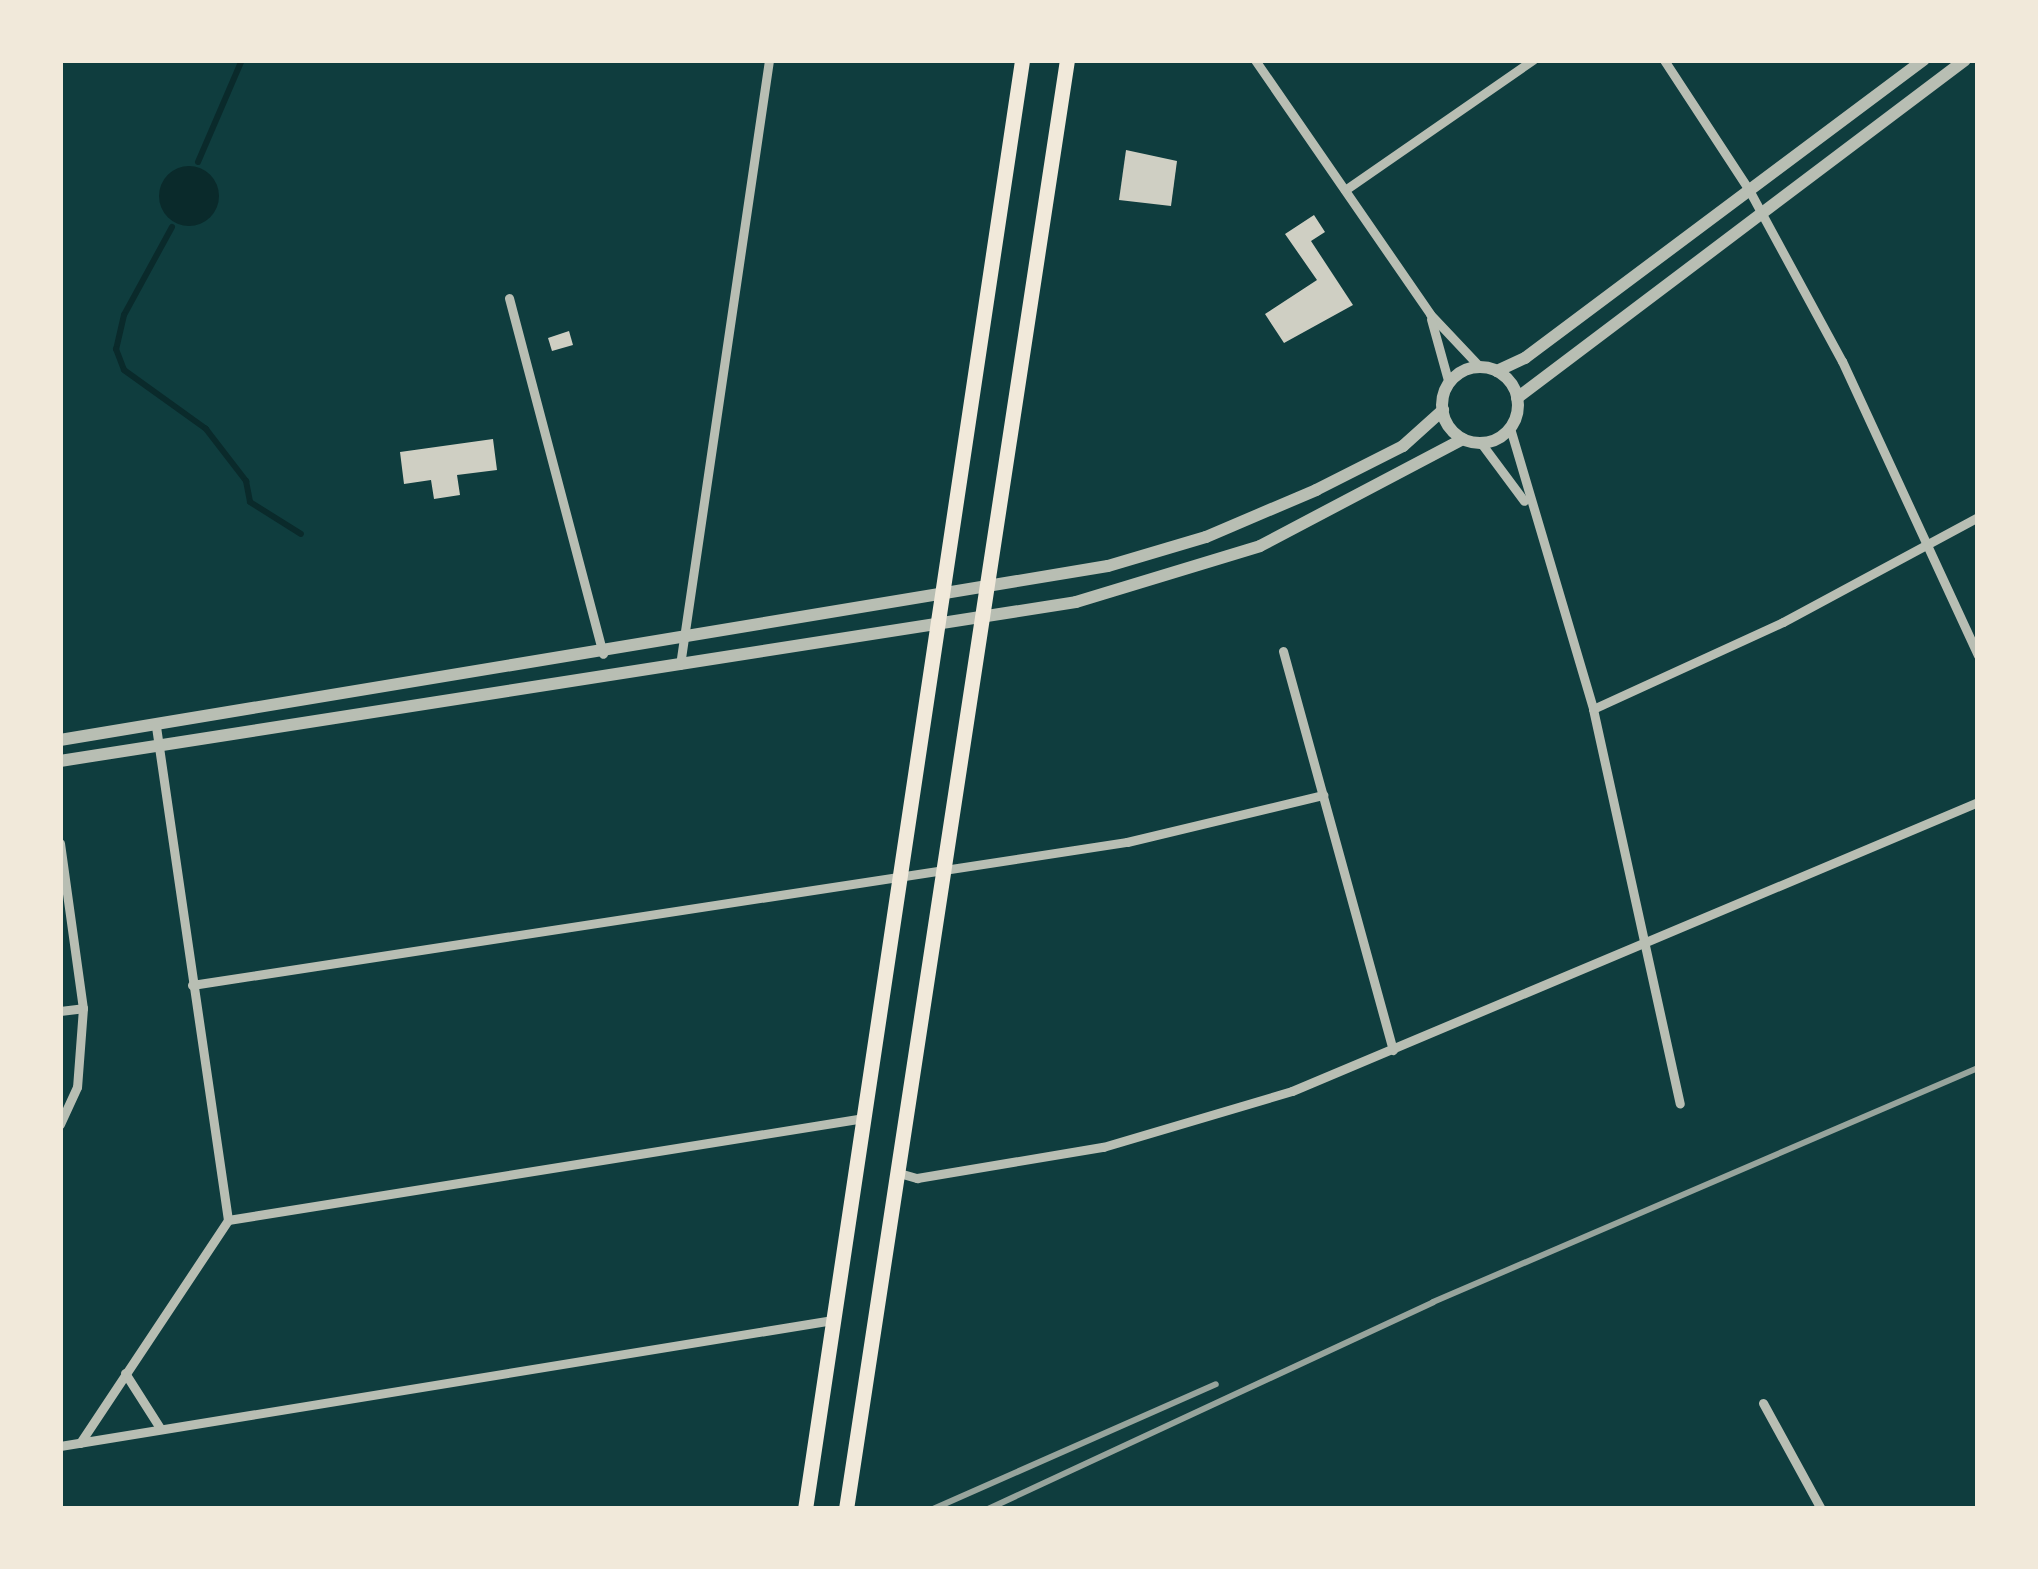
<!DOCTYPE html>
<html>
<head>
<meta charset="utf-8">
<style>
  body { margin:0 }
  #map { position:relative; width:2038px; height:1569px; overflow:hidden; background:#0f3d3e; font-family:Ubuntu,sans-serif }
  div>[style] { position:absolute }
  .water>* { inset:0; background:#0a2a2b }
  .round { border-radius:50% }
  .stream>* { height:6px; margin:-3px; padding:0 3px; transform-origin:3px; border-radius:3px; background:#0a2a2b }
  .building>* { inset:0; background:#cfcfc3 }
  .minor>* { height:9px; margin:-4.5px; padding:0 4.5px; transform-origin:4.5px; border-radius:4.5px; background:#b8beb3 }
  .tertiary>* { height:12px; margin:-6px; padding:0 6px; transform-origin:6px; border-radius:6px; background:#b8beb3 }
  .tertiary>.ring { margin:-6px; padding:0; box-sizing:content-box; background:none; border:12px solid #b8beb3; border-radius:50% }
  .primary>* { height:15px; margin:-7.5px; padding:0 7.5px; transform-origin:7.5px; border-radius:7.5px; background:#f1e9da }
  .rail>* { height:6px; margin:-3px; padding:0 3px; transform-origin:3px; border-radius:3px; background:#97a49c }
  span { translate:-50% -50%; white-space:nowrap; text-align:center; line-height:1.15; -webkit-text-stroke:10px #f1e9da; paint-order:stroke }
  .frame { position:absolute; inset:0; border:63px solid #f1e9da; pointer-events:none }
</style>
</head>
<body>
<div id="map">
  <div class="water">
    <i class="round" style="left:159px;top:166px;width:60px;height:60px"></i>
  </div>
  <div class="stream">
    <i style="left:198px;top:162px;width:111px;rotate:-66.7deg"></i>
    <i style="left:172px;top:227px;width:100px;rotate:118.6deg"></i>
    <i style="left:124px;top:315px;width:35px;rotate:103deg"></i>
    <i style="left:116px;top:349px;width:22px;rotate:69deg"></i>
    <i style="left:124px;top:370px;width:101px;rotate:35.7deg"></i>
    <i style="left:206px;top:429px;width:66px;rotate:52.4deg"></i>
    <i style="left:246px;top:481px;width:21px;rotate:79deg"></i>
    <i style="left:250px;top:502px;width:60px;rotate:32.1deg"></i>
  </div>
  <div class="building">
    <i style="clip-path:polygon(1126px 150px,1177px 161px,1171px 206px,1119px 200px)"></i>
    <i style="clip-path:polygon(1314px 215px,1325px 232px,1311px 241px,1353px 305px,1284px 343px,1265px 314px,1317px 280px,1285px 234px)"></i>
    <i style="clip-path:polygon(569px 331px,573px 345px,552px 351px,548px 338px)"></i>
    <i style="clip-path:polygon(493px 439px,497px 470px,457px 475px,460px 495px,434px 499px,431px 480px,404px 484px,400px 452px)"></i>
  </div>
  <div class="minor">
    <i style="left:1255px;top:60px;width:308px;rotate:55.4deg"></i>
    <i style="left:1430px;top:314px;width:73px;rotate:46.7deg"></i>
    <i style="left:1664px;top:60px;width:155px;rotate:56.8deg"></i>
    <i style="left:1749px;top:190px;width:195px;rotate:61.5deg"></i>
    <i style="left:1842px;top:361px;width:324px;rotate:65.2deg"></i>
    <i style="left:1345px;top:190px;width:229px;rotate:-34.7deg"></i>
    <i style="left:509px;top:298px;width:368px;rotate:75.2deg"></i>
    <i style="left:1431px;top:319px;width:67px;rotate:74.5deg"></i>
    <i style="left:1510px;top:428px;width:293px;rotate:73.5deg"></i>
    <i style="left:1593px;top:709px;width:404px;rotate:77.6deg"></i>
    <i style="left:1481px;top:443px;width:72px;rotate:53.4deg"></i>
    <i style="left:1283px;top:651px;width:414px;rotate:74.6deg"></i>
    <i style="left:680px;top:665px;width:612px;rotate:-81.63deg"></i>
    <i style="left:1593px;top:709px;width:209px;rotate:-24.6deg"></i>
    <i style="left:1783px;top:622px;width:221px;rotate:-28.3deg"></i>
    <i style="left:60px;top:843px;width:167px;rotate:82.1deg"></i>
    <i style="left:83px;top:1008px;width:79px;rotate:94.3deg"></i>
    <i style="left:77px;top:1087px;width:41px;rotate:114.7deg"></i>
    <i style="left:192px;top:985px;width:946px;rotate:-8.7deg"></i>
    <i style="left:1127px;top:842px;width:202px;rotate:-13.5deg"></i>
    <i style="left:60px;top:1011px;width:23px;rotate:-7deg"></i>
    <i style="left:899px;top:1173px;width:19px;rotate:16deg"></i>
    <i style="left:917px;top:1178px;width:189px;rotate:-9.5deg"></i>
    <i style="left:1103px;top:1147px;width:197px;rotate:-16.5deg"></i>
    <i style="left:1292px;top:1091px;width:744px;rotate:-22.84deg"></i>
    <i style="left:228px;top:1220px;width:644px;rotate:-9.11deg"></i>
    <i style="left:125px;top:1373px;width:65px;rotate:57.5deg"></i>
    <i style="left:1763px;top:1403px;width:121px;rotate:61.3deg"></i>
    <i style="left:80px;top:1443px;width:268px;rotate:-56.4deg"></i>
    <i style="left:228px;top:1220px;width:499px;rotate:-98.3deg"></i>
    <i style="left:60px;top:1446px;width:783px;rotate:-9.26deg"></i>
  </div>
  <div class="tertiary">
    <i class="ring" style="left:1442px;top:367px;width:64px;height:64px"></i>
    <i style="left:1497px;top:371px;width:31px;rotate:-25deg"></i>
    <i style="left:1525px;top:358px;width:498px;rotate:-36.8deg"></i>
    <i style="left:1517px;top:398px;width:561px;rotate:-37.03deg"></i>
    <i style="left:60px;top:740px;width:1062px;rotate:-9.43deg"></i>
    <i style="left:1108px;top:566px;width:102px;rotate:-16.5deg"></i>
    <i style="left:1206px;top:537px;width:120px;rotate:-23.1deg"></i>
    <i style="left:1316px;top:490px;width:97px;rotate:-26.8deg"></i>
    <i style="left:1403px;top:446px;width:54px;rotate:-42deg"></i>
    <i style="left:60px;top:761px;width:1028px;rotate:-8.89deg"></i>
    <i style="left:1076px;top:602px;width:192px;rotate:-16.9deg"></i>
    <i style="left:1260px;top:546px;width:229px;rotate:-27.8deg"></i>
  </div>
  <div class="primary">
    <i style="left:805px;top:1509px;width:1465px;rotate:-81.48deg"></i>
    <i style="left:846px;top:1509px;width:1466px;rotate:-81.33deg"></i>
  </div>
  <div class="rail">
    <i style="left:933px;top:1509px;width:309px;rotate:-23.8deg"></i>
    <i style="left:988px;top:1509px;width:491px;rotate:-24.9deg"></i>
    <i style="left:1433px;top:1302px;width:593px;rotate:-23.24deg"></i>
  </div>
  <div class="frame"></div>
</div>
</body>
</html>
